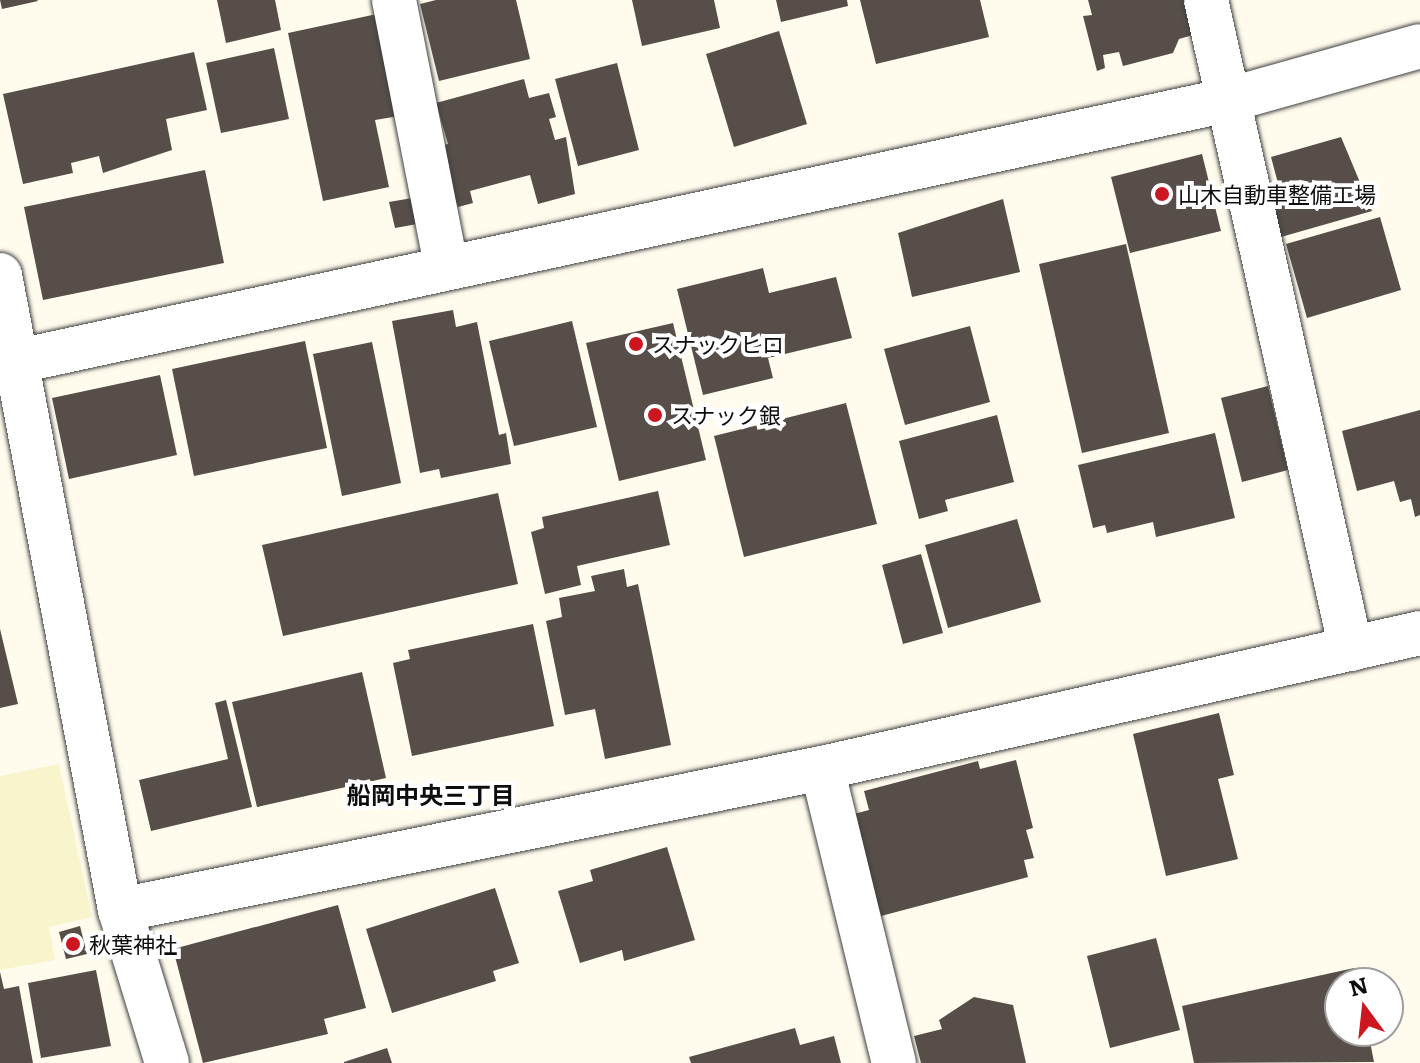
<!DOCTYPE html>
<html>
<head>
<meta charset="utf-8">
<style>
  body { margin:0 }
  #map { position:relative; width:1420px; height:1063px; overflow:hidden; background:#fffcee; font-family:Literata,"Noto Sans JP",serif }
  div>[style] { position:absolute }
  .farmland>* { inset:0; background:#f8f4cb }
  .building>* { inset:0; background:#574e49 }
  .roads { filter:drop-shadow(0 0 2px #404040) drop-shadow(0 0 2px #404040) }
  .street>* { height:44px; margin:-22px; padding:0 22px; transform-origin:22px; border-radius:22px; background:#fff }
  .dots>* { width:22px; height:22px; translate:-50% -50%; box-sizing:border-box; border:4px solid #fff; border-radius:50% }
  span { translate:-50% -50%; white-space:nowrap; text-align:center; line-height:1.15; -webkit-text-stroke:8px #fff; paint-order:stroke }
  .poi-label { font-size:22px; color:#0d0d0d }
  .left { translate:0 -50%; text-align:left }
  .neighbourhood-label { font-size:24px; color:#0d0d0d; font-weight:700 }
  .north { position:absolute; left:1324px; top:967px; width:80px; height:80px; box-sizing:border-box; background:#fff; border:2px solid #9e9e9e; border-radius:50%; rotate:345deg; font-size:22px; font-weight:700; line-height:32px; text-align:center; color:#0d0d0d }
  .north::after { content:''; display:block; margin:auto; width:28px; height:36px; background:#cc1720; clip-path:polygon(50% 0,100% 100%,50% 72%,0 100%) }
</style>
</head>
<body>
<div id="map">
  <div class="farmland">
    <i style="clip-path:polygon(59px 764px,92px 917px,49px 927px,55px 960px,0 970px,0 776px)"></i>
  </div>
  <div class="building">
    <i style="clip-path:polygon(0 0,37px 0,38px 1px,2px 9px)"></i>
    <i style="clip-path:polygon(217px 0,275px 0,281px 30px,226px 43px)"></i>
    <i style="clip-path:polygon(436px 0,516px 0,530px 59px,439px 81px,420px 4px)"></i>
    <i style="clip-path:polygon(632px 0,714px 0,720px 28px,642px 46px)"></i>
    <i style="clip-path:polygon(776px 0,847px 0,848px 6px,781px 22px)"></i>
    <i style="clip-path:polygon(860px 0,980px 0,989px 37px,876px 64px)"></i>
    <i style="clip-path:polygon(1088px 0,1185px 0,1193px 35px,1179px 39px,1173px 53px,1123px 66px,1119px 52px,1103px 55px,1105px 68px,1097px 71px,1083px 16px,1092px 15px)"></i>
    <i style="clip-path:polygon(377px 14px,399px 116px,375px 120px,389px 187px,323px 201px,288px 33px)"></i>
    <i style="clip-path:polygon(779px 31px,807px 124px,734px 147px,706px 54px)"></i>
    <i style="clip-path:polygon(274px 48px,289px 119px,221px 133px,206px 63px)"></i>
    <i style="clip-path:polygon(194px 52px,207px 110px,166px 119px,172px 150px,103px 173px,99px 156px,71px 163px,73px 173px,23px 184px,3px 94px)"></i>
    <i style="clip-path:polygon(617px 63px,639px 150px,578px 166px,555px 79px)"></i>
    <i style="clip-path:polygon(524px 79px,529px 98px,549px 93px,556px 117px,549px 119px,555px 140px,566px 137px,575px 194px,538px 204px,530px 175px,470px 191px,473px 203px,458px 207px,436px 147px,448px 144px,436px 103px)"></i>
    <i style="clip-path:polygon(1341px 137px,1372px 211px,1281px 237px,1269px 193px,1280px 191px,1271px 157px)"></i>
    <i style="clip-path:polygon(1202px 154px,1221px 231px,1130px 253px,1111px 177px)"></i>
    <i style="clip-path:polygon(205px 170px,224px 263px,43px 300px,24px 207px)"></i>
    <i style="clip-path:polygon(418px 197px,423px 223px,395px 228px,389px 202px)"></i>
    <i style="clip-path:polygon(1003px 199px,1020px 272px,912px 297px,898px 233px)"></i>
    <i style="clip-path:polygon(1380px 217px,1401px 290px,1307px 318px,1286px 244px)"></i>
    <i style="clip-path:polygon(1126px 244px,1169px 433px,1082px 453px,1039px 264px)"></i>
    <i style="clip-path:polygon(763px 268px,769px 293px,836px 277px,852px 338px,768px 358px,773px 378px,703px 395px,677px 289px)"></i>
    <i style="clip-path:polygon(453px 310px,456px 327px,477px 322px,499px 435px,506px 433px,511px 464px,441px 478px,439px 469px,420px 473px,392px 321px)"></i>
    <i style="clip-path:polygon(572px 321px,597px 427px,514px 446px,489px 341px)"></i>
    <i style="clip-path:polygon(673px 323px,706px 460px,619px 481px,586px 343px)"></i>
    <i style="clip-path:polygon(970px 326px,990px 402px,905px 425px,884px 349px)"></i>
    <i style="clip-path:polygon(305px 341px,327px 448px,194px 476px,172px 369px)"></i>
    <i style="clip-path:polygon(372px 342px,401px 483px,342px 496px,313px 354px)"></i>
    <i style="clip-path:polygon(160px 375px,177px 455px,69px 479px,52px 398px)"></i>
    <i style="clip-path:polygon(1268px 386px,1288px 470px,1242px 482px,1221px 398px)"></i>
    <i style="clip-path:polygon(846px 403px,877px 524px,744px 557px,714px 436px)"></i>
    <i style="clip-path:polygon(1420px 410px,1420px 515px,1415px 517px,1411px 499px,1400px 502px,1394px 481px,1357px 491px,1342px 431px)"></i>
    <i style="clip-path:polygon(997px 415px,1014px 482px,945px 500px,948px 511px,919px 519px,899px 441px)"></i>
    <i style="clip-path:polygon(1215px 433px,1235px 518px,1156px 537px,1153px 522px,1107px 533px,1105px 525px,1093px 528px,1078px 465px)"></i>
    <i style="clip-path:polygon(658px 491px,670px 545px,577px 566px,581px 585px,545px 594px,531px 532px,544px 528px,542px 517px)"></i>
    <i style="clip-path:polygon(498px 493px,518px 584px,283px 636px,262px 545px)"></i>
    <i style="clip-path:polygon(1017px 519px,1041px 602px,948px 628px,925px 545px)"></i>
    <i style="clip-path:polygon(921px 554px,943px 633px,903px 644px,882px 565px)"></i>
    <i style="clip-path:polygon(624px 569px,627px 587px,638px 584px,671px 745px,605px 759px,595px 709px,565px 715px,546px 621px,562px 617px,559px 598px,595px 591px,591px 576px)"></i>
    <i style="clip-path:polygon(533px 624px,554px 726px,412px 756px,393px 663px,410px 659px,408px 650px)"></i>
    <i style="clip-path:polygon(0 629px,18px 704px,0 708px)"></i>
    <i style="clip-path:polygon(362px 672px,386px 778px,257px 807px,232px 702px)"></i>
    <i style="clip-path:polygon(226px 700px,252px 807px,151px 831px,139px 780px,228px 759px,215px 703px)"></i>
    <i style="clip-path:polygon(1219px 713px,1234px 775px,1218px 779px,1238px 859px,1166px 876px,1133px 734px)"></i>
    <i style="clip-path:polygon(1016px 760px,1033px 828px,1026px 830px,1034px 858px,1024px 860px,1028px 877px,881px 916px,854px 814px,869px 810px,864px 791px,978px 761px,980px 769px)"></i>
    <i style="clip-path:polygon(667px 847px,695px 940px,624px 961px,622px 950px,580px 963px,558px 891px,593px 881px,590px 870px)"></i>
    <i style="clip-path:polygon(495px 888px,519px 963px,493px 971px,496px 981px,392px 1013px,366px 929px)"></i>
    <i style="clip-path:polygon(338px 905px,366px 1008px,324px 1019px,328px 1034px,203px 1063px,173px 949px)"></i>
    <i style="clip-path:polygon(80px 926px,87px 954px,66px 959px,59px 932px)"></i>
    <i style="clip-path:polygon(1156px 938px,1180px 1030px,1110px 1048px,1087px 956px)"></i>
    <i style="clip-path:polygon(1354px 968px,1357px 983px,1340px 983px,1340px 1031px,1368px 1031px,1374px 1062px,1194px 1063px,1182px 1006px)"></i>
    <i style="clip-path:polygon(96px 970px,111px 1046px,41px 1058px,28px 983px)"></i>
    <i style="clip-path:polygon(0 972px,4px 989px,19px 986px,33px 1063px,0 1063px)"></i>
    <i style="clip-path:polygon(974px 997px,1013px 1005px,1026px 1063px,921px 1063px,914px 1036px,942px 1029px,939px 1020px)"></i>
    <i style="clip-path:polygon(795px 1028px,800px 1045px,834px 1036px,841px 1063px,691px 1063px,689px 1057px)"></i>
    <i style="clip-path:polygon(387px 1048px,392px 1063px,344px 1063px,344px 1062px)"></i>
  </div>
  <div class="roads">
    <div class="street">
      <i style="left:394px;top:0;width:270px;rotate:78.9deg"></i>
      <i style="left:1206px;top:0;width:665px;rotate:77.41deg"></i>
      <i style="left:0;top:275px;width:646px;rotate:79.3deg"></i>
      <i style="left:120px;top:910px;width:160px;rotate:72.9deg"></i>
      <i style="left:0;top:365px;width:1256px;rotate:-12.18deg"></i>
      <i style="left:1228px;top:100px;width:199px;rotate:-15.7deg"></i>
      <i style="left:822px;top:768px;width:304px;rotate:76.3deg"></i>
      <i style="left:120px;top:910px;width:716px;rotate:-11.44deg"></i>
      <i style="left:822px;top:768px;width:613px;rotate:-12.72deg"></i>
    </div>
  </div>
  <div class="dots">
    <i style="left:1162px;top:194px;background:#cc1720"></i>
    <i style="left:636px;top:344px;background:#cc1720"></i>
    <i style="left:655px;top:415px;background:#cc1720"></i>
    <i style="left:73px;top:944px;background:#cc1720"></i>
  </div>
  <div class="poi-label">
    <span class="left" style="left:1178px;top:194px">山木自動車整備工場</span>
    <span class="left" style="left:652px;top:344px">スナックヒロ</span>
    <span class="left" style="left:671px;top:415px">スナック銀</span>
    <span class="left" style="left:89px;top:944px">秋葉神社</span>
  </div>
  <div class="neighbourhood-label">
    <span style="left:431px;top:794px">船岡中央三丁目</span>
  </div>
  <div class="north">N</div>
</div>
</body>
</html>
